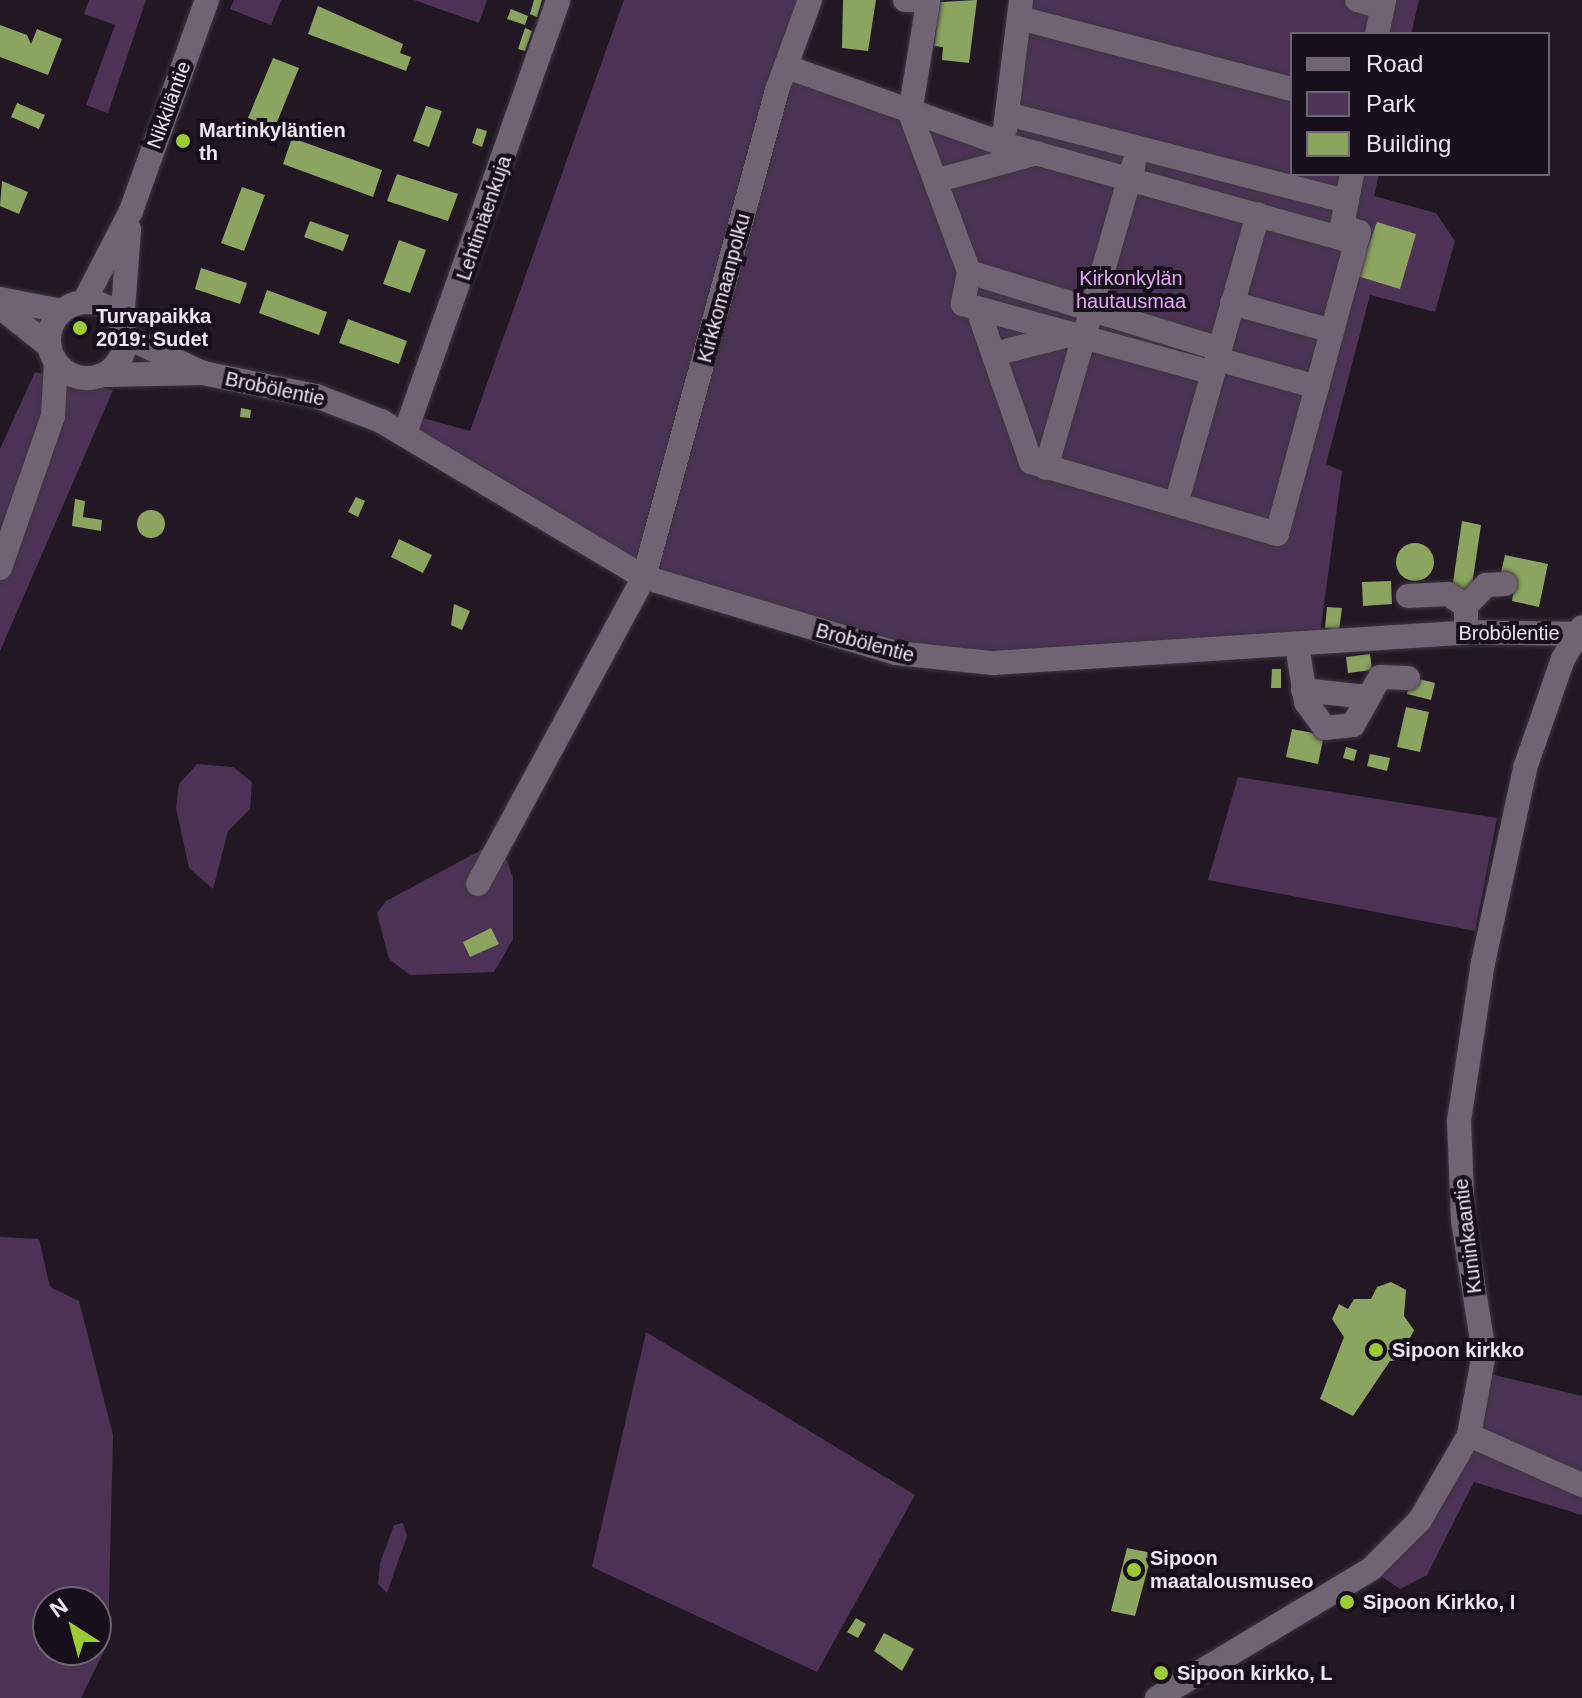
<!DOCTYPE html>
<html>
<head>
<meta charset="utf-8">
<style>
  body { margin:0 }
  #map { position:relative; width:1582px; height:1698px; overflow:hidden; background:#211824; font-family:Helvetica,sans-serif }
  div>[style] { position:absolute }
  .green>* { inset:0; background:#4c3355 }
  .building>* { inset:0; background:#8ba45f }
  .round { border-radius:50% }
  .roads { filter:drop-shadow(0 0 2px #3c363f) drop-shadow(0 0 2px #3c363f) }
  .minor>* { height:24px; margin:-12px; padding:0 12px; transform-origin:12px; border-radius:12px; background:#706474 }
  .minor>.ring { margin:-12px; padding:0; box-sizing:content-box; background:none; border:24px solid #706474; border-radius:50% }
  .dots>* { width:22px; height:22px; translate:-50% -50%; box-sizing:border-box; border:4px solid #170f1b; border-radius:50% }
  span { translate:-50% -50%; white-space:nowrap; text-align:center; line-height:1.15; -webkit-text-stroke:8px #170f1b; paint-order:stroke }
  .street-label { font-size:20px; color:#ede6ef }
  .poi-label { font-size:20px; color:#ede6ef; font-weight:700 }
  .left { translate:0 -50%; text-align:left }
  .park-label { font-size:20px; color:#e4a8f9 }
  .legend { position:absolute; left:1290px; top:32px; width:260px; height:144px; box-sizing:border-box; background:#170f1b; border:2px solid #6d6570; margin:0; padding:10px 14px; list-style:none; font-size:24px; color:#ede6ef }
  .legend li { display:flex; align-items:center; gap:16px; height:40px }
  .legend b { width:40px; border:2px solid #6d6570 }
  .north { position:absolute; left:32px; top:1586px; width:80px; height:80px; box-sizing:border-box; background:#170f1b; border:2px solid #6d6570; border-radius:50%; rotate:324deg; font-size:22px; font-weight:700; line-height:32px; text-align:center; color:#ede6ef }
  .north::after { content:''; display:block; margin:auto; width:28px; height:36px; background:#9cca32; clip-path:polygon(50% 0,100% 100%,50% 72%,0 100%) }
</style>
</head>
<body>
<div id="map">
  <div class="green">
    <i style="clip-path:polygon(89px 0,146px 0,108px 113px,86px 105px,115px 25px,84px 14px)"></i>
    <i style="clip-path:polygon(234px 0,281px 0,271px 25px,230px 9px)"></i>
    <i style="clip-path:polygon(414px 0,487px 0,479px 23px)"></i>
    <i style="clip-path:polygon(624px 0,801px 0,787px 67px,1002px 138px,1017px 0,1419px 0,1411px 34px,1292px 34px,1292px 174px,1379px 174px,1374px 196px,1436px 213px,1455px 241px,1435px 312px,1370px 295px,1326px 464px,1342px 471px,1320px 634px,947px 663px,644px 577px,405px 433px,412px 415px,470px 431px)"></i>
    <i style="clip-path:polygon(35px 372px,113px 390px,0 651px,0 449px)"></i>
    <i style="clip-path:polygon(197px 764px,233px 767px,252px 782px,250px 809px,228px 831px,213px 889px,189px 868px,176px 808px,179px 784px)"></i>
    <i style="clip-path:polygon(1238px 777px,1497px 818px,1475px 931px,1208px 880px)"></i>
    <i style="clip-path:polygon(500px 840px,513px 878px,513px 939px,494px 972px,410px 975px,389px 959px,377px 913px,386px 901px)"></i>
    <i style="clip-path:polygon(evenodd,0 1237px,39px 1239px,50px 1287px,79px 1301px,113px 1435px,108px 1643px,81px 1698px,0 1698px,0 1237px,48px 1602px,96px 1602px,96px 1650px,48px 1650px,48px 1602px)"></i>
    <i style="clip-path:polygon(646px 1332px,915px 1495px,817px 1672px,592px 1567px)"></i>
    <i style="clip-path:polygon(1482px 1372px,1582px 1396px,1582px 1515px,1474px 1482px,1427px 1575px,1400px 1589px,1371px 1569px,1420px 1520px)"></i>
    <i style="clip-path:polygon(403px 1523px,407px 1536px,387px 1593px,378px 1584px,380px 1563px,394px 1525px)"></i>
  </div>
  <div class="building">
    <i style="clip-path:polygon(534px 0,542px 0,537px 17px,530px 14px)"></i>
    <i style="clip-path:polygon(843px 0,876px 0,868px 51px,842px 48px)"></i>
    <i style="clip-path:polygon(977px 0,969px 63px,942px 60px,943px 47px,934px 46px,940px 2px)"></i>
    <i style="clip-path:polygon(318px 6px,403px 44px,400px 53px,411px 57px,406px 71px,308px 34px)"></i>
    <i style="clip-path:polygon(511px 9px,528px 16px,525px 25px,507px 19px)"></i>
    <i style="clip-path:polygon(0 25px,27px 35px,31px 44px,37px 29px,62px 39px,48px 75px,0 57px)"></i>
    <i style="clip-path:polygon(525px 28px,532px 31px,525px 51px,518px 49px)"></i>
    <i style="clip-path:polygon(273px 58px,299px 68px,275px 127px,248px 118px)"></i>
    <i style="clip-path:polygon(17px 103px,45px 115px,39px 129px,11px 117px)"></i>
    <i style="clip-path:polygon(426px 106px,442px 111px,429px 147px,413px 141px)"></i>
    <i style="clip-path:polygon(477px 128px,487px 131px,482px 147px,472px 143px)"></i>
    <i style="clip-path:polygon(292px 138px,382px 170px,373px 197px,283px 164px)"></i>
    <i style="clip-path:polygon(397px 174px,458px 194px,448px 221px,387px 201px)"></i>
    <i style="clip-path:polygon(2px 181px,28px 192px,19px 214px,0 206px)"></i>
    <i style="clip-path:polygon(242px 187px,265px 195px,244px 251px,221px 243px)"></i>
    <i style="clip-path:polygon(310px 221px,349px 235px,343px 251px,304px 237px)"></i>
    <i style="clip-path:polygon(1377px 222px,1416px 234px,1400px 289px,1357px 276px)"></i>
    <i style="clip-path:polygon(399px 240px,426px 250px,410px 293px,383px 284px)"></i>
    <i style="clip-path:polygon(201px 268px,247px 283px,240px 304px,195px 289px)"></i>
    <i style="clip-path:polygon(267px 290px,327px 312px,319px 335px,259px 313px)"></i>
    <i style="clip-path:polygon(348px 319px,407px 341px,399px 364px,339px 343px)"></i>
    <i style="clip-path:polygon(241px 408px,251px 410px,250px 418px,240px 417px)"></i>
    <i style="clip-path:polygon(356px 497px,365px 501px,358px 517px,348px 512px)"></i>
    <i style="clip-path:polygon(75px 499px,85px 501px,83px 517px,102px 520px,101px 531px,72px 526px)"></i>
    <i class="round" style="left:137px;top:510px;width:28px;height:28px"></i>
    <i style="clip-path:polygon(1462px 521px,1481px 525px,1471px 592px,1452px 589px)"></i>
    <i style="clip-path:polygon(399px 539px,432px 555px,423px 573px,391px 557px)"></i>
    <i class="round" style="left:1396px;top:543px;width:38px;height:38px"></i>
    <i style="clip-path:polygon(1505px 555px,1548px 564px,1539px 607px,1512px 601px,1514px 588px,1500px 577px)"></i>
    <i style="clip-path:polygon(1391px 581px,1392px 604px,1363px 606px,1362px 582px)"></i>
    <i style="clip-path:polygon(454px 604px,470px 611px,462px 630px,451px 625px)"></i>
    <i style="clip-path:polygon(1327px 607px,1342px 608px,1339px 630px,1325px 628px)"></i>
    <i style="clip-path:polygon(1370px 654px,1372px 670px,1348px 673px,1346px 657px)"></i>
    <i style="clip-path:polygon(1272px 669px,1281px 669px,1281px 688px,1271px 688px)"></i>
    <i style="clip-path:polygon(1411px 677px,1435px 683px,1431px 700px,1407px 694px)"></i>
    <i style="clip-path:polygon(1406px 707px,1429px 712px,1420px 752px,1397px 747px)"></i>
    <i style="clip-path:polygon(1292px 729px,1324px 735px,1318px 764px,1286px 757px)"></i>
    <i style="clip-path:polygon(1346px 747px,1357px 750px,1354px 761px,1343px 758px)"></i>
    <i style="clip-path:polygon(1370px 754px,1390px 758px,1387px 771px,1367px 766px)"></i>
    <i style="clip-path:polygon(491px 928px,499px 944px,470px 957px,463px 942px)"></i>
    <i style="clip-path:polygon(1391px 1282px,1406px 1290px,1404px 1316px,1414px 1330px,1409px 1340px,1418px 1345px,1411px 1359px,1390px 1361px,1353px 1416px,1320px 1399px,1344px 1337px,1332px 1319px,1339px 1304px,1348px 1309px,1354px 1299px,1371px 1299px,1377px 1287px)"></i>
    <i style="clip-path:polygon(1127px 1548px,1152px 1553px,1135px 1616px,1111px 1611px)"></i>
    <i style="clip-path:polygon(856px 1618px,866px 1624px,858px 1638px,847px 1632px)"></i>
    <i style="clip-path:polygon(884px 1633px,914px 1649px,902px 1671px,874px 1651px)"></i>
  </div>
  <div class="roads">
    <div class="minor">
      <i style="left:905px;top:0;width:23px"></i>
      <i style="left:1357px;top:0;width:26px;rotate:16deg"></i>
      <i style="left:928px;top:3px;width:111px;rotate:99.3deg"></i>
      <i style="left:910px;top:113px;width:170px;rotate:69.6deg"></i>
      <i style="left:969px;top:272px;width:33px;rotate:101deg"></i>
      <i style="left:963px;top:304px;width:259px;rotate:15.4deg"></i>
      <i style="left:1019px;top:18px;width:282px;rotate:14.6deg"></i>
      <i style="left:1377px;top:34px;width:35px;rotate:-78deg"></i>
      <i style="left:787px;top:67px;width:229px;rotate:19.6deg"></i>
      <i style="left:1003px;top:144px;width:357px;rotate:15.6deg"></i>
      <i style="left:1347px;top:240px;width:12px;rotate:-31deg"></i>
      <i style="left:1007px;top:114px;width:351px;rotate:14.4deg"></i>
      <i style="left:1005px;top:129px;width:130px;rotate:-82.9deg"></i>
      <i style="left:939px;top:180px;width:102px;rotate:-15.4deg"></i>
      <i style="left:969px;top:272px;width:263px;rotate:17.1deg"></i>
      <i style="left:0;top:299px;width:63px;rotate:11deg"></i>
      <i class="ring" style="left:49px;top:302px;width:52px;height:52px"></i>
      <i style="left:84px;top:302px;width:102px;rotate:-62.7deg"></i>
      <i style="left:131px;top:211px;width:224px;rotate:-70.2deg"></i>
      <i style="left:1232px;top:303px;width:104px;rotate:15.6deg"></i>
      <i style="left:0;top:307px;width:63px;rotate:38.5deg"></i>
      <i style="left:978px;top:310px;width:161px;rotate:70.8deg"></i>
      <i style="left:1031px;top:462px;width:256px;rotate:16.3deg"></i>
      <i style="left:1277px;top:534px;width:313px;rotate:-74.8deg"></i>
      <i style="left:1359px;top:232px;width:18px;rotate:-161deg"></i>
      <i style="left:1342px;top:226px;width:53px;rotate:-79.1deg"></i>
      <i style="left:122px;top:323px;width:94px;rotate:-85.7deg"></i>
      <i style="left:126px;top:337px;width:85px;rotate:25.1deg"></i>
      <i style="left:203px;top:373px;width:115px;rotate:11.5deg"></i>
      <i style="left:316px;top:396px;width:70px;rotate:21deg"></i>
      <i style="left:381px;top:421px;width:306px;rotate:30.7deg"></i>
      <i style="left:644px;top:577px;width:263px;rotate:16.8deg"></i>
      <i style="left:896px;top:653px;width:98px;rotate:5.9deg"></i>
      <i style="left:993px;top:663px;width:474px;rotate:-3.7deg"></i>
      <i style="left:1466px;top:632px;width:116px;rotate:1deg"></i>
      <i style="left:994px;top:354px;width:77px;rotate:-14.2deg"></i>
      <i style="left:1217px;top:359px;width:104px;rotate:15.6deg"></i>
      <i style="left:104px;top:375px;width:99px;rotate:-1.2deg"></i>
      <i style="left:405px;top:433px;width:459px;rotate:-70.5deg"></i>
      <i style="left:1046px;top:468px;width:317px;rotate:-73.9deg"></i>
      <i style="left:1176px;top:504px;width:301px;rotate:-74.2deg"></i>
      <i style="left:0;top:568px;width:161px;rotate:-70.8deg"></i>
      <i style="left:53px;top:416px;width:53px;rotate:-86.8deg"></i>
      <i style="left:1408px;top:596px;width:40px;rotate:-2.9deg"></i>
      <i style="left:1448px;top:594px;width:22px;rotate:34deg"></i>
      <i style="left:1466px;top:632px;width:26px;rotate:-90deg"></i>
      <i style="left:1466px;top:606px;width:29px;rotate:-46deg"></i>
      <i style="left:1486px;top:585px;width:19px;rotate:-3deg"></i>
      <i style="left:1297px;top:645px;width:58px;rotate:81deg"></i>
      <i style="left:1306px;top:702px;width:32px;rotate:54deg"></i>
      <i style="left:1325px;top:728px;width:28px;rotate:-6deg"></i>
      <i style="left:1353px;top:725px;width:55px;rotate:-60.6deg"></i>
      <i style="left:1380px;top:677px;width:28px;rotate:2deg"></i>
      <i style="left:1303px;top:690px;width:63px;rotate:6.3deg"></i>
      <i style="left:478px;top:884px;width:349px;rotate:-61.6deg"></i>
      <i style="left:644px;top:577px;width:505px;rotate:-74.72deg"></i>
      <i style="left:777px;top:90px;width:96px;rotate:-69.9deg"></i>
      <i style="left:1469px;top:1435px;width:124px;rotate:23.9deg"></i>
      <i style="left:1157px;top:1698px;width:250px;rotate:-31.1deg"></i>
      <i style="left:1371px;top:1569px;width:69px;rotate:-45deg"></i>
      <i style="left:1420px;top:1520px;width:98px;rotate:-60deg"></i>
      <i style="left:1469px;top:1435px;width:83px;rotate:-79.6deg"></i>
      <i style="left:1484px;top:1353px;width:135px;rotate:-99deg"></i>
      <i style="left:1463px;top:1220px;width:99px;rotate:-92.3deg"></i>
      <i style="left:1459px;top:1121px;width:160px;rotate:-81.4deg"></i>
      <i style="left:1483px;top:963px;width:199px;rotate:-77.8deg"></i>
      <i style="left:1525px;top:768px;width:115px;rotate:-70.8deg"></i>
      <i style="left:1563px;top:659px;width:37px;rotate:-59deg"></i>
    </div>
  </div>
  <div class="dots">
    <i style="left:183px;top:141px;background:#9cca32"></i>
    <i style="left:80px;top:328px;background:#9cca32"></i>
    <i style="left:1376px;top:1350px;background:#9cca32"></i>
    <i style="left:1134px;top:1570px;background:#9cca32"></i>
    <i style="left:1347px;top:1602px;background:#9cca32"></i>
    <i style="left:1161px;top:1673px;background:#9cca32"></i>
  </div>
  <div class="street-label">
    <span style="left:169px;top:105px;rotate:-70deg">Nikkiläntie</span>
    <span style="left:484px;top:218px;rotate:-71deg">Lehtimäenkuja</span>
    <span style="left:724px;top:288px;rotate:-75deg">Kirkkomaanpolku</span>
    <span style="left:275px;top:389px;rotate:12deg">Brobölentie</span>
    <span style="left:1509px;top:633px">Brobölentie</span>
    <span style="left:865px;top:643px;rotate:15deg">Brobölentie</span>
    <span style="left:1468px;top:1236px;rotate:-97deg">Kuninkaantie</span>
  </div>
  <div class="poi-label">
    <span class="left" style="left:199px;top:142px">Martinkyläntien<br>th</span>
    <span class="left" style="left:96px;top:328px">Turvapaikka<br>2019: Sudet</span>
    <span class="left" style="left:1392px;top:1350px">Sipoon kirkko</span>
    <span class="left" style="left:1150px;top:1570px">Sipoon<br>maatalousmuseo</span>
    <span class="left" style="left:1363px;top:1602px">Sipoon Kirkko, I</span>
    <span class="left" style="left:1177px;top:1673px">Sipoon kirkko, L</span>
  </div>
  <div class="park-label">
    <span style="left:1131px;top:290px">Kirkonkylän<br>hautausmaa</span>
  </div>
  <ul class="legend">
  <li><b style="height:10px;background:#706474"></b>Road</li>
  <li><b style="height:22px;background:#4c3355"></b>Park</li>
  <li><b style="height:22px;background:#8ba45f"></b>Building</li>
  </ul>
  <div class="north">N</div>
</div>
</body>
</html>
